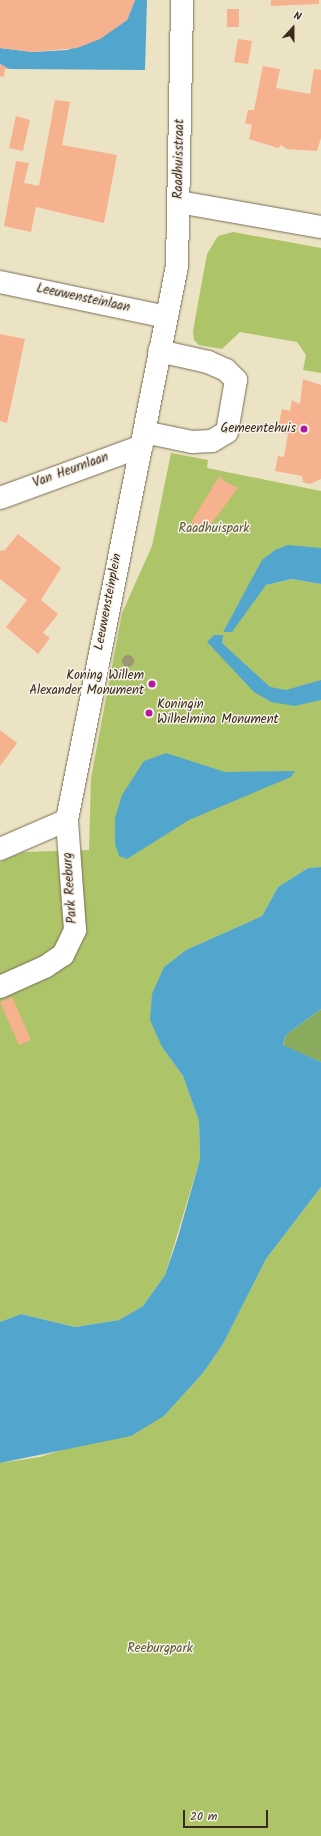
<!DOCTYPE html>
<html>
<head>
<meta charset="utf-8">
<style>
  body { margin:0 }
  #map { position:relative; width:321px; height:1836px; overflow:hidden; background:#ebe3c3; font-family:Kalam,sans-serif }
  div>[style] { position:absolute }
  .green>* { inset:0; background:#adc469 }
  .forest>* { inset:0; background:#8aaa5d }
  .water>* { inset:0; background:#52a6ce }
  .building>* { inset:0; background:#f6b18e }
  .roads { filter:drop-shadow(0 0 1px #796b58) drop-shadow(0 0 1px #796b58) }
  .minor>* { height:22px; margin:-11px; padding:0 11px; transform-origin:11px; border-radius:11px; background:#fff }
  .trees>* { width:12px; height:12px; margin:-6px; border-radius:50%; background:#9d9774 }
  .dots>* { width:11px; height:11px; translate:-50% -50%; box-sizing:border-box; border:2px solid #f7f3e8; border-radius:50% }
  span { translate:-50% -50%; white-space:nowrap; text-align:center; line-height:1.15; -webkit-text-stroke:3px #f7f3e8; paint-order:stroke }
  .street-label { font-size:13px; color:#3b2a1e }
  .poi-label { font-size:13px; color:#3b2a1e }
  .right { translate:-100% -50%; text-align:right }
  .left { translate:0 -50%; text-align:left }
  .park-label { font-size:13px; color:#5d5834 }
  .north { position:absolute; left:273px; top:8px; width:40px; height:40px; -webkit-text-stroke:3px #f7f3e8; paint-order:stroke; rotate:21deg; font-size:11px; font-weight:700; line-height:16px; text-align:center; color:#3b2a1e }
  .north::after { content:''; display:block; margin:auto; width:14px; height:18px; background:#3b2a1e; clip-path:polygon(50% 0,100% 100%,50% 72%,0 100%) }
  .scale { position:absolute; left:183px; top:1810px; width:85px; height:18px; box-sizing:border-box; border:2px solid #3b2a1e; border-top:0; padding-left:5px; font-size:12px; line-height:14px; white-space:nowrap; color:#3b2a1e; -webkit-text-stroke:3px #f7f3e8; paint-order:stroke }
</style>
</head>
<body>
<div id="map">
  <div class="green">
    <i style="clip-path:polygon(233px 232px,321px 248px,321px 373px,303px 370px,306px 355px,297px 342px,240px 332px,222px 349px,199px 345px,194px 340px,193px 331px,207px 254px,218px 236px)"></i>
    <i style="clip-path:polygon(171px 453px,208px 460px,207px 468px,321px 491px,321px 548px,263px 560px,223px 632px,266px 585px,292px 579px,321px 584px,321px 867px,308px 868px,278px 887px,262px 916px,186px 950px,164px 967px,162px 1047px,183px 1076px,199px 1121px,200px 1159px,165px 1275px,143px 1306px,119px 1320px,75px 1327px,21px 1314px,0 1322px,0 862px,23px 852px,89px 850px,91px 778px,122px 613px,152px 546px)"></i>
    <i style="clip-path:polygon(321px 1187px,321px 1836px,0 1836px,0 1463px,40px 1457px,164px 1416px,203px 1373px,223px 1344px,266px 1259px)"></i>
  </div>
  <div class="forest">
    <i style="clip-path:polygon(321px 1009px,321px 1062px,283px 1046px,286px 1035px)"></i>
  </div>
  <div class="water">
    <i style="clip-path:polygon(135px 0,147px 0,145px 70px,9px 69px,0 64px,0 48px,33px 52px,67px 50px,99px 39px,127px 20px)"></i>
    <i style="clip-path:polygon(288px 545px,321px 548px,321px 584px,292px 579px,266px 585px,232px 632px,223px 632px,262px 560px,275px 550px)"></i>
    <i style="clip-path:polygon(214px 635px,223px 635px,222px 643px,270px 687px,286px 690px,321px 680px,321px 700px,295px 706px,271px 702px,254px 692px,207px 642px)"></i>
    <i style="clip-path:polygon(166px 753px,225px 772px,295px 771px,291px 777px,189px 820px,127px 859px,119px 856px,115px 844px,115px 818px,122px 795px,144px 761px)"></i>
    <i style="clip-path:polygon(321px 867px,321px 1009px,286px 1035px,283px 1045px,321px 1062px,321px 1187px,266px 1259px,223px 1344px,203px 1373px,164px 1416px,131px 1436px,0 1463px,0 1322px,21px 1314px,75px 1327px,119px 1320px,143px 1306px,165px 1275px,178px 1237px,200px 1159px,199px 1121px,183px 1076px,162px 1047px,150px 1020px,152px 994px,164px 967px,186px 950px,262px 916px,278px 887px,308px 868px)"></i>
  </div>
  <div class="building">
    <i style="clip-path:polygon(0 0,135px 0,127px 20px,100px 39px,77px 48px,32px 52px,0 48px)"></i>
    <i style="clip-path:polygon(271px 0,319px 0,319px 4px,271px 6px)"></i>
    <i style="clip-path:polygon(227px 9px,239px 9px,239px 27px,227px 27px)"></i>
    <i style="clip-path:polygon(238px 39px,252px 41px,248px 64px,234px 62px)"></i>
    <i style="clip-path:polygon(0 64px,9px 69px,5px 69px,4px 77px,0 76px)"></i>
    <i style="clip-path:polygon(263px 66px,280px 69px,276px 88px,310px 94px,314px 69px,321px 70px,321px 138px,317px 151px,287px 149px,281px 145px,278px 148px,249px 139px,252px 125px,245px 123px,248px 110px,254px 110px)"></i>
    <i style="clip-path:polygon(55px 100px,70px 102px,62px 145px,117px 155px,104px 223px,36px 207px,31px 232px,4px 226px,16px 161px,29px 163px,24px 183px,39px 186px)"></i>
    <i style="clip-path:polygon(16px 116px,30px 120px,23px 151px,9px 148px)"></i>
    <i style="clip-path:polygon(0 334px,25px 339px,7px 423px,0 421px)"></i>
    <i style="clip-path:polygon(303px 379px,321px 385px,321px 479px,310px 484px,303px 482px,302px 476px,275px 471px,278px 456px,284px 457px,288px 434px,284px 434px,288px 425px,279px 424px,282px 409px,290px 411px,292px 400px,300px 404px)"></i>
    <i style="clip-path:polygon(220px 475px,222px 480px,238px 488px,205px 532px,191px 522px)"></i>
    <i style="clip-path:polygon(18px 534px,61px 568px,41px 600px,58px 614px,43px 633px,50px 638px,38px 654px,6px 627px,27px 600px,0 579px,0 551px,5px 550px)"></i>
    <i style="clip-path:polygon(0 730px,17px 743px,0 766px)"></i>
    <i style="clip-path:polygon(12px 997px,31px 1040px,19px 1045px,0 1002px)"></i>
  </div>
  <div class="roads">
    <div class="minor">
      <i style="left:179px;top:202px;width:144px;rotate:10deg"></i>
      <i style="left:0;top:282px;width:170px;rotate:11.9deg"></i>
      <i style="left:144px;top:432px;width:49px;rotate:11.8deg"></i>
      <i style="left:192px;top:442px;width:20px;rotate:-3deg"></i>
      <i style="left:212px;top:441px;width:17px;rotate:-31deg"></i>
      <i style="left:227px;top:432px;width:53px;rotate:-80.2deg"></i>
      <i style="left:236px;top:380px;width:14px;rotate:-135deg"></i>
      <i style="left:226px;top:370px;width:20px;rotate:-156deg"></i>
      <i style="left:208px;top:362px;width:50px;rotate:-167.3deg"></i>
      <i style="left:0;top:498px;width:151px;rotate:-20.1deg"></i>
      <i style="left:0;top:849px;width:73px;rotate:-23.4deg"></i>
      <i style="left:0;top:987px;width:49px;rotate:-24deg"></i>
      <i style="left:45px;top:967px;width:22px;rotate:-34deg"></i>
      <i style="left:63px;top:955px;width:28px;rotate:-64deg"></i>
      <i style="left:75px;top:930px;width:110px;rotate:-94.2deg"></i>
      <i style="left:67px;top:820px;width:565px;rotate:-78.77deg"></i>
      <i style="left:177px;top:266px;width:266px;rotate:-88.9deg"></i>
    </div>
  </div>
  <div class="trees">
    <i style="left:128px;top:661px"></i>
  </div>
  <div class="dots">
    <i style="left:304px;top:429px;background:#b5179e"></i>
    <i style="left:152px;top:684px;background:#b5179e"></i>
    <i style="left:149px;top:713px;background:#b5179e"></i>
  </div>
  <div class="street-label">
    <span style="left:180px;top:159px;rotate:-89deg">Raadhuisstraat</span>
    <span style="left:83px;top:299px;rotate:12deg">Leeuwensteinlaan</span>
    <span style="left:71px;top:471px;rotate:-20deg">Van Heurnlaan</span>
    <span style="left:109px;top:602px;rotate:-79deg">Leeuwensteinplein</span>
    <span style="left:71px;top:888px;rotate:-94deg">Park Reeburg</span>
  </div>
  <div class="poi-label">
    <span class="right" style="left:296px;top:429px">Gemeentehuis</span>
    <span class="right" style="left:144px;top:684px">Koning Willem<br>Alexander Monument</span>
    <span class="left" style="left:157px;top:713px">Koningin<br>Wilhelmina Monument</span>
  </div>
  <div class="park-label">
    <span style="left:214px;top:529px">Raadhuispark</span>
    <span style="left:160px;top:1649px">Reeburgpark</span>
  </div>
  <div class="north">N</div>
  <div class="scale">20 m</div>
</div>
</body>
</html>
